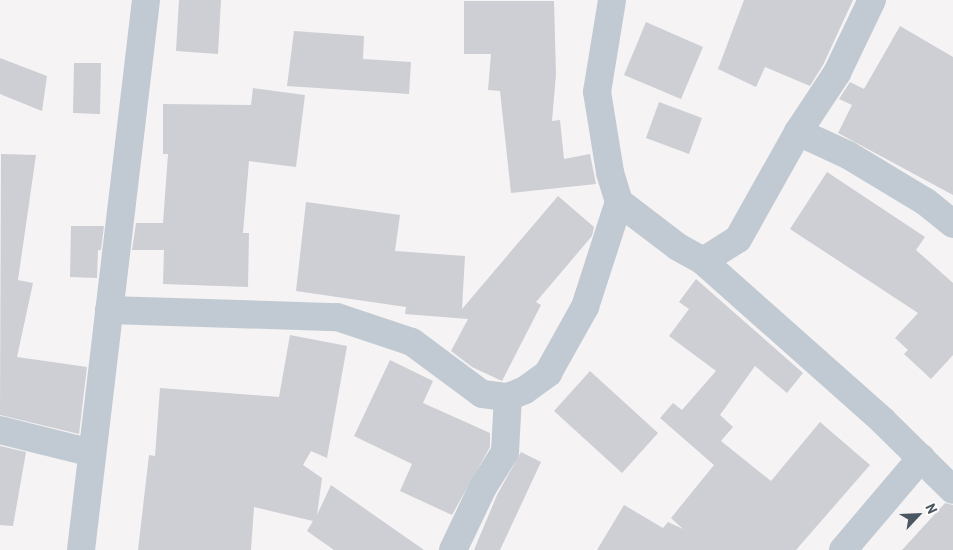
<!DOCTYPE html>
<html>
<head>
<meta charset="utf-8">
<style>
  body { margin:0 }
  #map { position:relative; width:953px; height:550px; overflow:hidden; background:#f5f3f3; font-family:Barlow,sans-serif }
  div>[style] { position:absolute }
  .building>* { inset:0; background:#cdcfd5 }
  .street>* { height:28px; margin:-14px; padding:0 14px; transform-origin:14px; border-radius:14px; background:#c1cad2 }
  span { translate:-50% -50%; white-space:nowrap; text-align:center; line-height:1.15; -webkit-text-stroke:5px #fff; paint-order:stroke }
  .north { position:absolute; left:893px; top:490px; width:50px; height:50px; -webkit-text-stroke:4px #fff; paint-order:stroke; rotate:65deg; font-size:14px; font-weight:700; line-height:20px; text-align:center; color:#4a5661 }
  .north::after { content:''; display:block; margin:auto; width:18px; height:22px; background:#4a5661; clip-path:polygon(50% 0,100% 100%,50% 72%,0 100%) }
</style>
</head>
<body>
<div id="map">
  <div class="building">
    <i style="clip-path:polygon(179px 0,221px 0,218px 54px,176px 51px)"></i>
    <i style="clip-path:polygon(744px 0,853px 0,823px 65px,810px 86px,765px 67px,756px 87px,718px 69px)"></i>
    <i style="clip-path:polygon(464px 1px,554px 1px,556px 74px,552px 121px,560px 120px,564px 159px,590px 154px,596px 184px,511px 193px,500px 91px,488px 90px,491px 54px,464px 54px)"></i>
    <i style="clip-path:polygon(646px 22px,703px 47px,681px 99px,624px 75px)"></i>
    <i style="clip-path:polygon(900px 26px,953px 57px,953px 195px,838px 133px,852px 105px,839px 99px,850px 82px,864px 89px)"></i>
    <i style="clip-path:polygon(294px 31px,364px 36px,363px 59px,411px 62px,409px 94px,287px 86px)"></i>
    <i style="clip-path:polygon(0 58px,47px 76px,42px 111px,0 94px)"></i>
    <i style="clip-path:polygon(74px 63px,101px 63px,100px 114px,73px 113px)"></i>
    <i style="clip-path:polygon(253px 88px,305px 95px,296px 167px,249px 161px,243px 233px,249px 233px,248px 287px,163px 284px,164px 250px,132px 250px,136px 223px,163px 223px,168px 154px,163px 154px,163px 104px,251px 105px)"></i>
    <i style="clip-path:polygon(659px 102px,702px 118px,689px 154px,646px 138px)"></i>
    <i style="clip-path:polygon(1px 154px,36px 155px,18px 280px,33px 283px,17px 357px,87px 367px,79px 434px,0 415px)"></i>
    <i style="clip-path:polygon(827px 172px,925px 237px,916px 250px,953px 283px,953px 355px,931px 379px,904px 354px,908px 350px,895px 338px,918px 313px,790px 229px)"></i>
    <i style="clip-path:polygon(558px 196px,594px 227px,592px 236px,536px 302px,541px 305px,502px 381px,472px 367px,451px 351px,468px 319px,405px 314px,406px 307px,296px 291px,306px 202px,400px 215px,395px 251px,465px 256px,462px 309px)"></i>
    <i style="clip-path:polygon(71px 226px,104px 226px,101px 250px,98px 250px,97px 278px,70px 277px)"></i>
    <i style="clip-path:polygon(696px 279px,803px 373px,787px 393px,755px 366px,720px 415px,733px 427px,721px 441px,771px 481px,820px 422px,870px 465px,796px 550px,597px 550px,624px 505px,663px 528px,668px 522px,683px 529px,671px 518px,714px 465px,660px 418px,673px 403px,682px 410px,716px 371px,669px 336px,689px 309px,679px 302px)"></i>
    <i style="clip-path:polygon(290px 335px,347px 346px,327px 458px,311px 451px,303px 465px,322px 478px,317px 515px,331px 485px,424px 550px,334px 550px,307px 531px,313px 521px,254px 507px,251px 550px,138px 550px,149px 455px,155px 456px,160px 388px,279px 397px)"></i>
    <i style="clip-path:polygon(390px 360px,433px 381px,423px 403px,490px 433px,490px 447px,452px 515px,400px 491px,412px 464px,354px 436px)"></i>
    <i style="clip-path:polygon(590px 371px,658px 433px,622px 473px,554px 411px)"></i>
    <i style="clip-path:polygon(0 446px,26px 452px,13px 526px,0 525px)"></i>
    <i style="clip-path:polygon(521px 452px,541px 462px,500px 550px,474px 550px,497px 495px)"></i>
    <i style="clip-path:polygon(945px 503px,953px 505px,953px 550px,902px 550px)"></i>
  </div>
  <div class="street">
    <i style="left:798px;top:132px;width:71px;rotate:-56.5deg"></i>
    <i style="left:837px;top:73px;width:81px;rotate:-64.4deg"></i>
    <i style="left:619px;top:202px;width:74px;rotate:37.3deg"></i>
    <i style="left:678px;top:247px;width:29px;rotate:29deg"></i>
    <i style="left:703px;top:261px;width:241px;rotate:41.6deg"></i>
    <i style="left:883px;top:421px;width:98px;rotate:44.6deg"></i>
    <i style="left:703px;top:261px;width:41px;rotate:-32.2deg"></i>
    <i style="left:738px;top:239px;width:123px;rotate:-60.7deg"></i>
    <i style="left:798px;top:132px;width:55px;rotate:24.7deg"></i>
    <i style="left:848px;top:155px;width:91px;rotate:31.1deg"></i>
    <i style="left:926px;top:202px;width:35px;rotate:39deg"></i>
    <i style="left:109px;top:310px;width:228px;rotate:1.8deg"></i>
    <i style="left:337px;top:317px;width:79px;rotate:18.4deg"></i>
    <i style="left:412px;top:342px;width:87px;rotate:36.6deg"></i>
    <i style="left:482px;top:394px;width:26px;rotate:7deg"></i>
    <i style="left:508px;top:397px;width:18px;rotate:-22deg"></i>
    <i style="left:525px;top:390px;width:29px;rotate:-36deg"></i>
    <i style="left:548px;top:373px;width:76px;rotate:-60.7deg"></i>
    <i style="left:585px;top:307px;width:110px;rotate:-72.1deg"></i>
    <i style="left:619px;top:202px;width:31px;rotate:-107deg"></i>
    <i style="left:610px;top:172px;width:81px;rotate:-99.2deg"></i>
    <i style="left:597px;top:92px;width:93px;rotate:-80.7deg"></i>
    <i style="left:0;top:430px;width:95px;rotate:14deg"></i>
    <i style="left:81px;top:550px;width:554px;rotate:-83.26deg"></i>
    <i style="left:453px;top:550px;width:70px;rotate:-64.5deg"></i>
    <i style="left:483px;top:487px;width:41px;rotate:-57.8deg"></i>
    <i style="left:505px;top:452px;width:55px;rotate:-86.9deg"></i>
    <i style="left:843px;top:550px;width:121px;rotate:-49.7deg"></i>
  </div>
  <div class="north">N</div>
</div>
</body>
</html>
